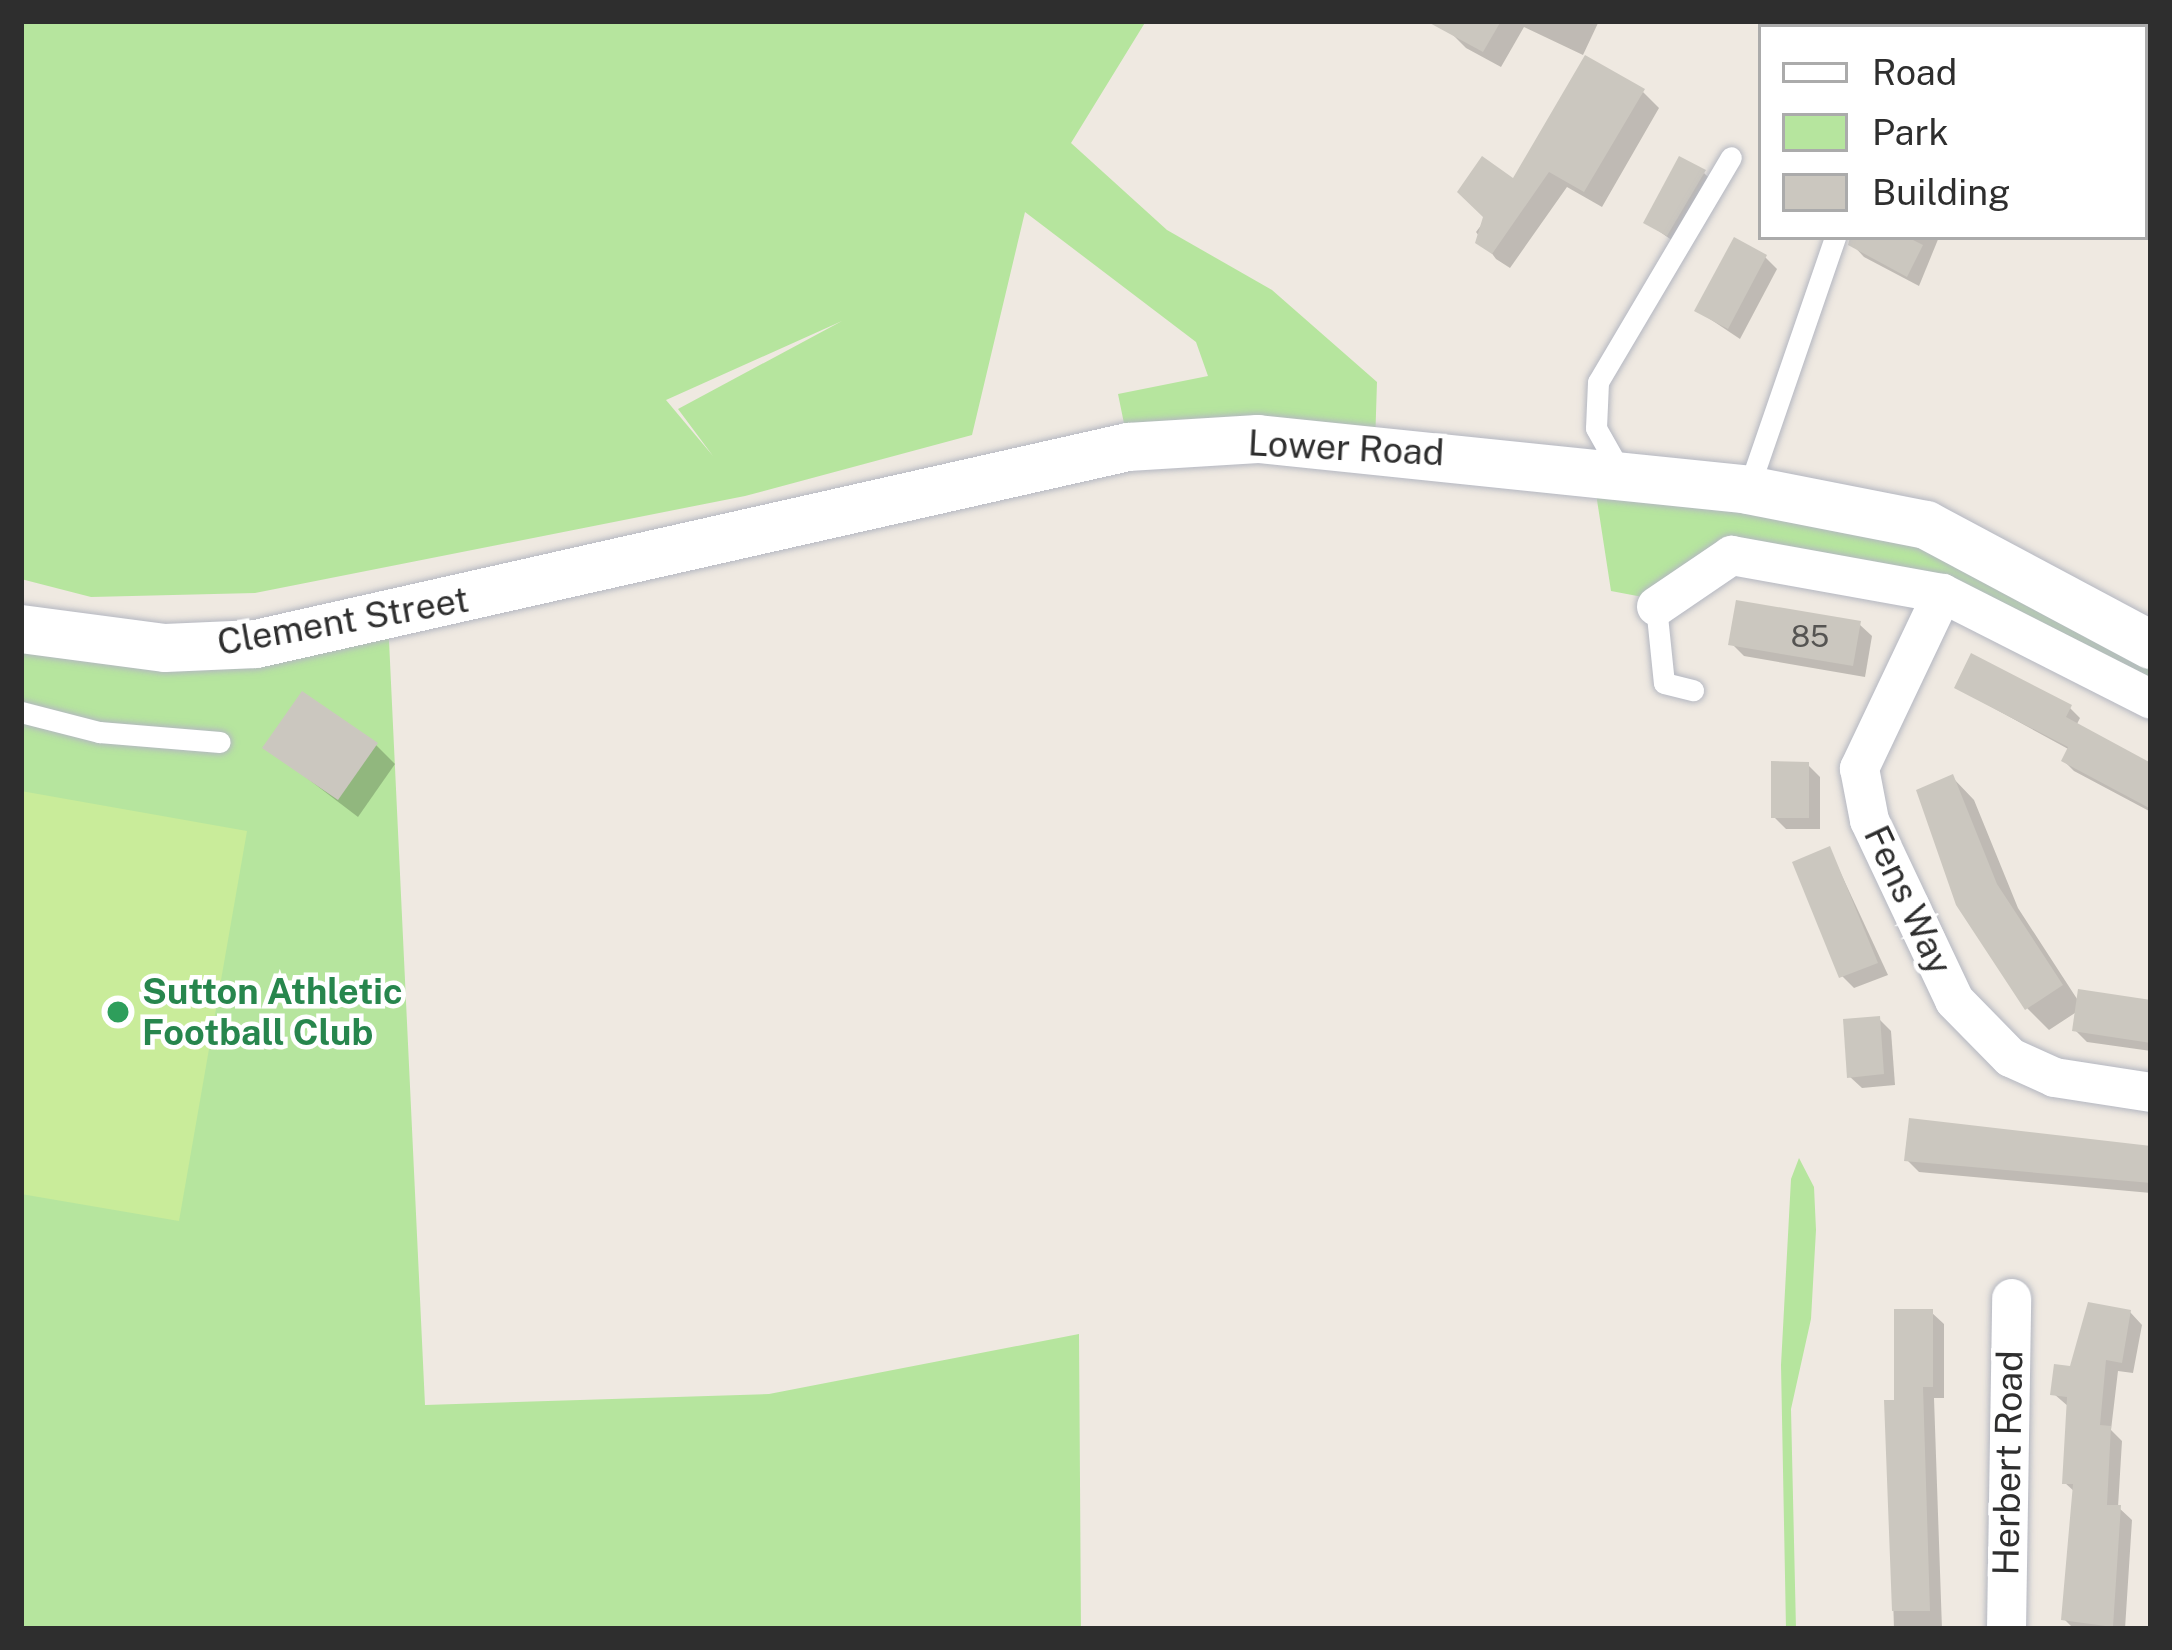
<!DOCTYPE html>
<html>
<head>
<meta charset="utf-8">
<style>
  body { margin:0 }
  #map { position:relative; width:2172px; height:1650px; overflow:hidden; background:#efe9e1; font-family:"Public Sans",sans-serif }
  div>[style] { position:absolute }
  .green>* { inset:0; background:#b6e59e }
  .pitch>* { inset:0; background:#c9ec9a }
  .shadow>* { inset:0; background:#0003 }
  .building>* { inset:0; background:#cbc7bf }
  .roads { filter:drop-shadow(0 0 3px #b4b7c1) drop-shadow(0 0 3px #b4b7c1) }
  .service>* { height:21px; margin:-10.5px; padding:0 10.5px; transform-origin:10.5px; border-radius:10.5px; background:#fff }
  .minor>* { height:39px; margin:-19.5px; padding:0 19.5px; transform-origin:19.5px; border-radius:19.5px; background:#fff }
  .tertiary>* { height:48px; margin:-24px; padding:0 24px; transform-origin:24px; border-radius:24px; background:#fff }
  .dots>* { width:33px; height:33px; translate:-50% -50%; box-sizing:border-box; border:6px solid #fff; border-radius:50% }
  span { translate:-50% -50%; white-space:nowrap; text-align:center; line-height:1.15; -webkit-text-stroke:9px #fff; paint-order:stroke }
  .number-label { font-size:30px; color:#555452 }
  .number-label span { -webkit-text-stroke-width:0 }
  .street-label { font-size:36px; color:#2e2e2e }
  .leisure-label { font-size:36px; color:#27864d; font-weight:700 }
  .left { translate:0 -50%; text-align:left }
  .frame { position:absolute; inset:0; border:24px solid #2e2e2e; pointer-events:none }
  .legend { position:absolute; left:1758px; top:24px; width:390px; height:216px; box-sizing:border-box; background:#fff; border:3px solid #ababab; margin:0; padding:15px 21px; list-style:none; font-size:36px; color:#2e2e2e }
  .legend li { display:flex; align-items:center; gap:24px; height:60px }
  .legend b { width:60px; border:3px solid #ababab }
</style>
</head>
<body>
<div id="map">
  <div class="green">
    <i style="clip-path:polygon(evenodd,21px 21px,1146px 21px,1071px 143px,1167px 230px,1272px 290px,1377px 382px,1375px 445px,1129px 448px,1118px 394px,1208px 376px,1196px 342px,1025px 212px,972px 435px,745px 496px,255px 593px,91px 597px,21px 579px,21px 21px,842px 321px,678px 409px,713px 456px,666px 400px,842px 321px)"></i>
    <i style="clip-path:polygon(1593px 474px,1926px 526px,2151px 645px,2151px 697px,1942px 592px,1709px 553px,1648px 598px,1611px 591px)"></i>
    <i style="clip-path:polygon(388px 619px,425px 1405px,769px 1394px,1079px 1334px,1081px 1629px,21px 1629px,21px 629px)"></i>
    <i style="clip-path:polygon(1799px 1158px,1814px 1187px,1816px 1230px,1811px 1319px,1791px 1409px,1796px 1629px,1786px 1629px,1781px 1365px,1791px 1179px)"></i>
  </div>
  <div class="pitch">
    <i style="clip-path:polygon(21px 791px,247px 831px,179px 1221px,21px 1194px)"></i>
  </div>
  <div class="shadow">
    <i style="clip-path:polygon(1454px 21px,1599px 21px,1583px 55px,1524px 27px,1501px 67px,1466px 48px,1449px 31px)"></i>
    <i style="clip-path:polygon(1968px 21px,2009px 21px,2007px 27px)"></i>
    <i style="clip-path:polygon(1643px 92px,1659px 108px,1602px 207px,1567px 187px,1510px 268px,1496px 259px,1476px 232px,1514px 182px)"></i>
    <i style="clip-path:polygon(1704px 173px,1716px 185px,1680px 246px,1646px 222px)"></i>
    <i style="clip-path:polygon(1856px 237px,1939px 237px,1919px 286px,1864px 257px,1852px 244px)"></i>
    <i style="clip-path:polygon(1765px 257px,1777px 269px,1740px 339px,1698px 311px)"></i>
    <i style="clip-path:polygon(1859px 624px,1872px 636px,1865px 677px,1744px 656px,1732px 644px)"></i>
    <i style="clip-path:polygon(1957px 688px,2070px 708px,2080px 718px,2076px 726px,2151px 766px,2151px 812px,2074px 771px,2064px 761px,2070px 750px)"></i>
    <i style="clip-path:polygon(376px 745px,395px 764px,358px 817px,266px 747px)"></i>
    <i style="clip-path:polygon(1808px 765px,1820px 777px,1820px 829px,1786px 829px,1774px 817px)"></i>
    <i style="clip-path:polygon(1953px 778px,1974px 800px,2018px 908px,2079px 1002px,2151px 1001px,2151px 1051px,2087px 1042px,2075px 1030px,2078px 1011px,2049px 1030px,2027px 1008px)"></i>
    <i style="clip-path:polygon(1830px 850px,1888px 975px,1854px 988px,1842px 976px)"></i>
    <i style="clip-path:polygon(1879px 1019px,1891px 1031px,1895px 1085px,1862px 1088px,1849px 1076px)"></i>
    <i style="clip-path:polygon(2151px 1149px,2151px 1193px,1919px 1172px,1907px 1160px)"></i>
    <i style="clip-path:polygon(1931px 1312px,1944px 1324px,1944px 1398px,1934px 1398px,1942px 1629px,1894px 1629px,1887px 1403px,1897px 1403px)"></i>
    <i style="clip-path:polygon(2130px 1312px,2142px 1325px,2133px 1373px,2118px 1371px,2111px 1430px,2122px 1441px,2118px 1507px,2132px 1520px,2125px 1629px,2074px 1629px,2064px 1619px,2075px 1492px,2065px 1483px,2069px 1407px,2054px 1394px)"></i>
  </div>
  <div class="building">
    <i style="clip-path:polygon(1426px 21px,1501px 21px,1483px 52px)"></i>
    <i style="clip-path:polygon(1585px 55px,1645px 89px,1584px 192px,1549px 172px,1492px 254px,1475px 243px,1483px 217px,1457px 192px,1482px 156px,1513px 178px)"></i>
    <i style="clip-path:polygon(1679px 156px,1706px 170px,1667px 236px,1643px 223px)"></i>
    <i style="clip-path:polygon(1734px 237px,1767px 255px,1728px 329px,1694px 311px)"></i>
    <i style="clip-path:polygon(1850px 237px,1907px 237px,1923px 245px,1907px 277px,1848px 245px)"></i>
    <i style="clip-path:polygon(1736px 600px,1861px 621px,1853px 666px,1728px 645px)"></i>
    <i style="clip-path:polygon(1971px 653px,2072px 705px,2066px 717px,2151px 763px,2151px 809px,2061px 761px,2068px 747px,1954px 688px)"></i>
    <i style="clip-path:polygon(302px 691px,378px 743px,338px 800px,262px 748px)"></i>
    <i style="clip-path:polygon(1771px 761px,1809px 762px,1809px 818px,1771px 818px)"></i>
    <i style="clip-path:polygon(1953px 774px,1997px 884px,2063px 985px,2025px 1010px,1956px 905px,1916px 790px)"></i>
    <i style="clip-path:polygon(1830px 846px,1878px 963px,1839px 978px,1792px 862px)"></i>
    <i style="clip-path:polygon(2078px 989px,2151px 1000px,2151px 1043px,2072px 1031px)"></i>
    <i style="clip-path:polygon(1880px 1016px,1884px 1074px,1847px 1078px,1843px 1019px)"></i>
    <i style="clip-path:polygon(1909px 1118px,2151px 1146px,2151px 1183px,1904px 1161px)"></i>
    <i style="clip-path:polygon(2088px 1302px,2131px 1310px,2122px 1363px,2106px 1360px,2100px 1425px,2111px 1426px,2107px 1505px,2121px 1505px,2113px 1627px,2061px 1620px,2073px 1484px,2062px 1484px,2067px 1397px,2050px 1395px,2054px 1364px,2070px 1366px)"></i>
    <i style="clip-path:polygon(1894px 1309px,1933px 1309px,1933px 1387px,1923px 1387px,1930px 1611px,1892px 1611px,1884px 1400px,1894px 1400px)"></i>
  </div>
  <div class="roads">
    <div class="service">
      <i style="left:1908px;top:27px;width:6px;rotate:-72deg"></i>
      <i style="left:1623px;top:476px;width:55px;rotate:-119.4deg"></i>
      <i style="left:1596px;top:428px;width:46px;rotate:-87.5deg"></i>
      <i style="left:1598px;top:382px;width:261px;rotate:-59.4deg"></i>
      <i style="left:1748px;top:490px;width:268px;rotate:-71deg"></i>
      <i style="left:1656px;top:606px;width:77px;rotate:84.1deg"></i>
      <i style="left:1664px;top:683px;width:30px;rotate:14deg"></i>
      <i style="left:21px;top:712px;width:81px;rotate:14.4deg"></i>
      <i style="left:99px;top:732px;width:121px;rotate:4.7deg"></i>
    </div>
    <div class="minor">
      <i style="left:1942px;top:593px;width:194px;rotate:115.4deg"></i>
      <i style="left:1859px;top:768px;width:53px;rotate:79.1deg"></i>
      <i style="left:1869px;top:820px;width:199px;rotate:64.7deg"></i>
      <i style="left:1954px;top:1000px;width:80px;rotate:45.5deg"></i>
      <i style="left:2010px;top:1057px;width:48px;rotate:24.4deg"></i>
      <i style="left:2054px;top:1077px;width:98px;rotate:8.8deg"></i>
      <i style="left:1656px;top:606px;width:91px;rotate:-34.2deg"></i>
      <i style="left:1731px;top:555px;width:214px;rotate:10.2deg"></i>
      <i style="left:1942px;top:593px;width:234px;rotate:26.9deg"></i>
      <i style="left:2006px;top:1629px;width:331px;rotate:-89.1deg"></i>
    </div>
    <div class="tertiary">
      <i style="left:21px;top:629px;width:145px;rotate:7.5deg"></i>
      <i style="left:165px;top:648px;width:91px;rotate:-2.5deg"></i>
      <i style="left:256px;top:644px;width:894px;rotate:-12.73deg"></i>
      <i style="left:1128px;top:447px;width:130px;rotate:-3.5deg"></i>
      <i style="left:1258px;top:439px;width:493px;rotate:5.9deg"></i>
      <i style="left:1748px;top:490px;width:181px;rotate:11.1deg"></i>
      <i style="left:1926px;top:525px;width:255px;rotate:28.1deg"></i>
    </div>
  </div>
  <div class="dots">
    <i style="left:118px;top:1012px;background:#2e9e5b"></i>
  </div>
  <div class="number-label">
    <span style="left:1810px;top:636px">85</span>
  </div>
  <div class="street-label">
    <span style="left:1346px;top:448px;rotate:3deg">Lower Road</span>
    <span style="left:343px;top:621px;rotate:-10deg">Clement Street</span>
    <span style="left:1908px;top:900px;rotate:65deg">Fens Way</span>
    <span style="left:2008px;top:1463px;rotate:-89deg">Herbert Road</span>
  </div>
  <div class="leisure-label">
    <span class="left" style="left:142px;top:1012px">Sutton Athletic<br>Football Club</span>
  </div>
  <div class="frame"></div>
  <ul class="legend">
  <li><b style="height:15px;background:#fff"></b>Road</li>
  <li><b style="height:33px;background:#b6e59e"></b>Park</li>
  <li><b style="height:33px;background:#cbc7bf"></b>Building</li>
  </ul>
</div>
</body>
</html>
